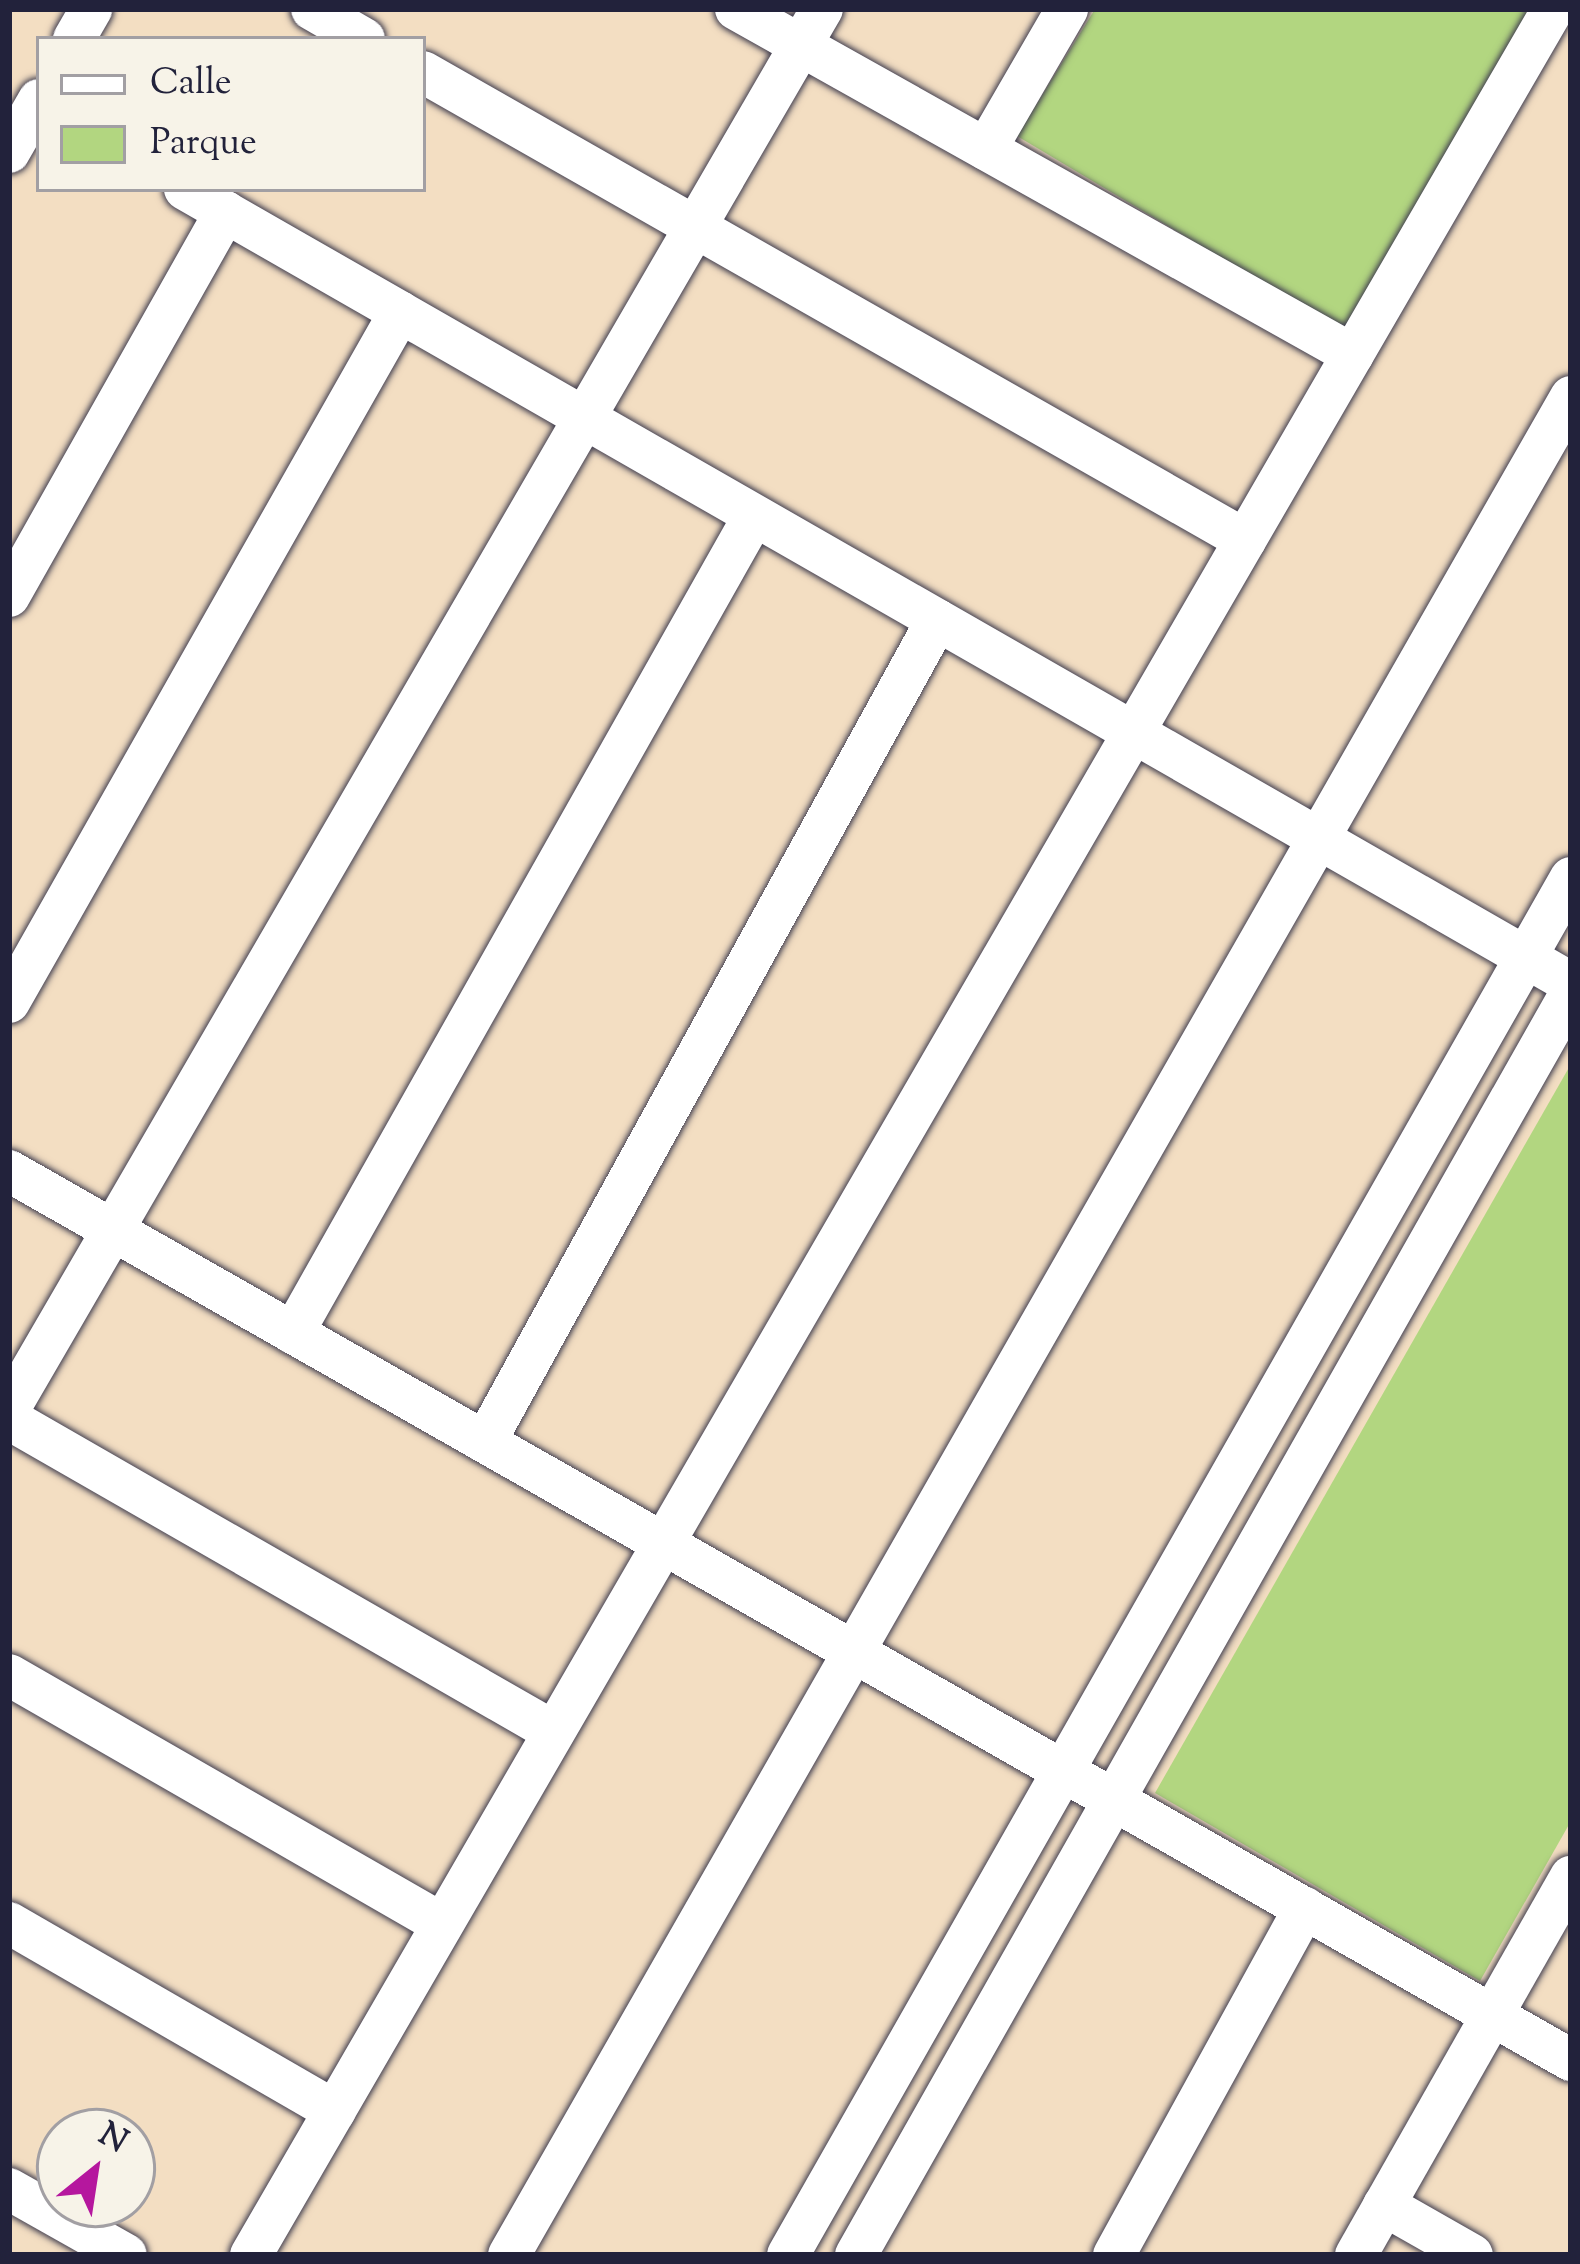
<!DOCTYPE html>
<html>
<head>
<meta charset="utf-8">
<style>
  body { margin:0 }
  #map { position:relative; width:1580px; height:2264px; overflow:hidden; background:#f3dec2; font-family:"Sorts Mill Goudy",serif }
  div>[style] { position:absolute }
  .green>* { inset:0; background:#b2d680 }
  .roads { filter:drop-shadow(0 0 3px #413e4f) drop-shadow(0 0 3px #413e4f) }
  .minor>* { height:42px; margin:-21px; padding:0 21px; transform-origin:21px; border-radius:21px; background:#fff }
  span { translate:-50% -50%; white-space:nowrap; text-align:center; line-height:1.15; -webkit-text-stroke:10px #f7f3e8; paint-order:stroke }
  .frame { position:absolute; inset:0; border:12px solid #22223b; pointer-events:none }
  .legend { position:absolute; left:36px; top:36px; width:390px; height:156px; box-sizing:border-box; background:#f7f3e8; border:3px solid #a29fa3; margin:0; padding:15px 21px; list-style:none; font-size:36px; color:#22223b }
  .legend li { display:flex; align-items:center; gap:24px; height:60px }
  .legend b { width:60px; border:3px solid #a29fa3 }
  .north { position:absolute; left:36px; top:2108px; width:120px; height:120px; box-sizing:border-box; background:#f7f3e8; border:3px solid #a29fa3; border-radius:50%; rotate:30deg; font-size:33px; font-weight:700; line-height:48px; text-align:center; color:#22223b }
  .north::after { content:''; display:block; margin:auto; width:42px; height:54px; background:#b5179e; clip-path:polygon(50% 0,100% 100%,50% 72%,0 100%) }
</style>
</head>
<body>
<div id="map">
  <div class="green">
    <i style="clip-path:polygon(1095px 9px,1529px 9px,1344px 331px,1017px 136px)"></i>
    <i style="clip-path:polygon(1571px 1064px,1571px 1821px,1480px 1981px,1155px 1793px)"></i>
  </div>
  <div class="roads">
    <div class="minor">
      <i style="left:312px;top:9px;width:60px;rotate:30deg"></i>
      <i style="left:736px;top:9px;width:707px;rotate:29.28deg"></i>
      <i style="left:74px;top:39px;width:34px;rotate:-60deg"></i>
      <i style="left:423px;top:72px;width:946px;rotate:29.65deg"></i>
      <i style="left:986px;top:149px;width:162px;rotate:-59.9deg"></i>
      <i style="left:9px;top:152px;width:60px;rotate:-60deg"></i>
      <i style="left:185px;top:189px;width:1597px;rotate:29.81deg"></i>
      <i style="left:9px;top:596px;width:441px;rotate:-60.6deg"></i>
      <i style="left:9px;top:1002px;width:793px;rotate:-60.46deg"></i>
      <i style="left:9px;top:1171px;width:1797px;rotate:29.65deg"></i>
      <i style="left:293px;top:1333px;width:938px;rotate:-60.57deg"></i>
      <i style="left:9px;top:1409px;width:1619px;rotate:-59.86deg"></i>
      <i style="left:9px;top:1419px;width:628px;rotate:29.87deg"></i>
      <i style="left:485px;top:1442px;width:938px;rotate:-61.19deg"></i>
      <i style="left:9px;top:1675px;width:499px;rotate:29.9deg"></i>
      <i style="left:9px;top:1923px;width:376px;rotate:30deg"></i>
      <i style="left:9px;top:2189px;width:134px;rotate:29.4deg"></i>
      <i style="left:1384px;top:2205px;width:101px;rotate:29.6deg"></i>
      <i style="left:251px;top:2255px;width:2596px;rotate:-59.9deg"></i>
      <i style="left:509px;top:2255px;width:2140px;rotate:-60.25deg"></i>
      <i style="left:788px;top:2255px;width:1584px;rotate:-60.38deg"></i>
      <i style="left:856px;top:2255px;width:1450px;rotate:-60.47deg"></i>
      <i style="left:1114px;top:2255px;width:396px;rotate:-61.2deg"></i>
      <i style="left:1356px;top:2255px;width:435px;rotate:-60.4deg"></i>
    </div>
  </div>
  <div class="frame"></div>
  <ul class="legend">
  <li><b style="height:15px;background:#fff"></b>Calle</li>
  <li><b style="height:33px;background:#b2d680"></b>Parque</li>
  </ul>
  <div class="north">N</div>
</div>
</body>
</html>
